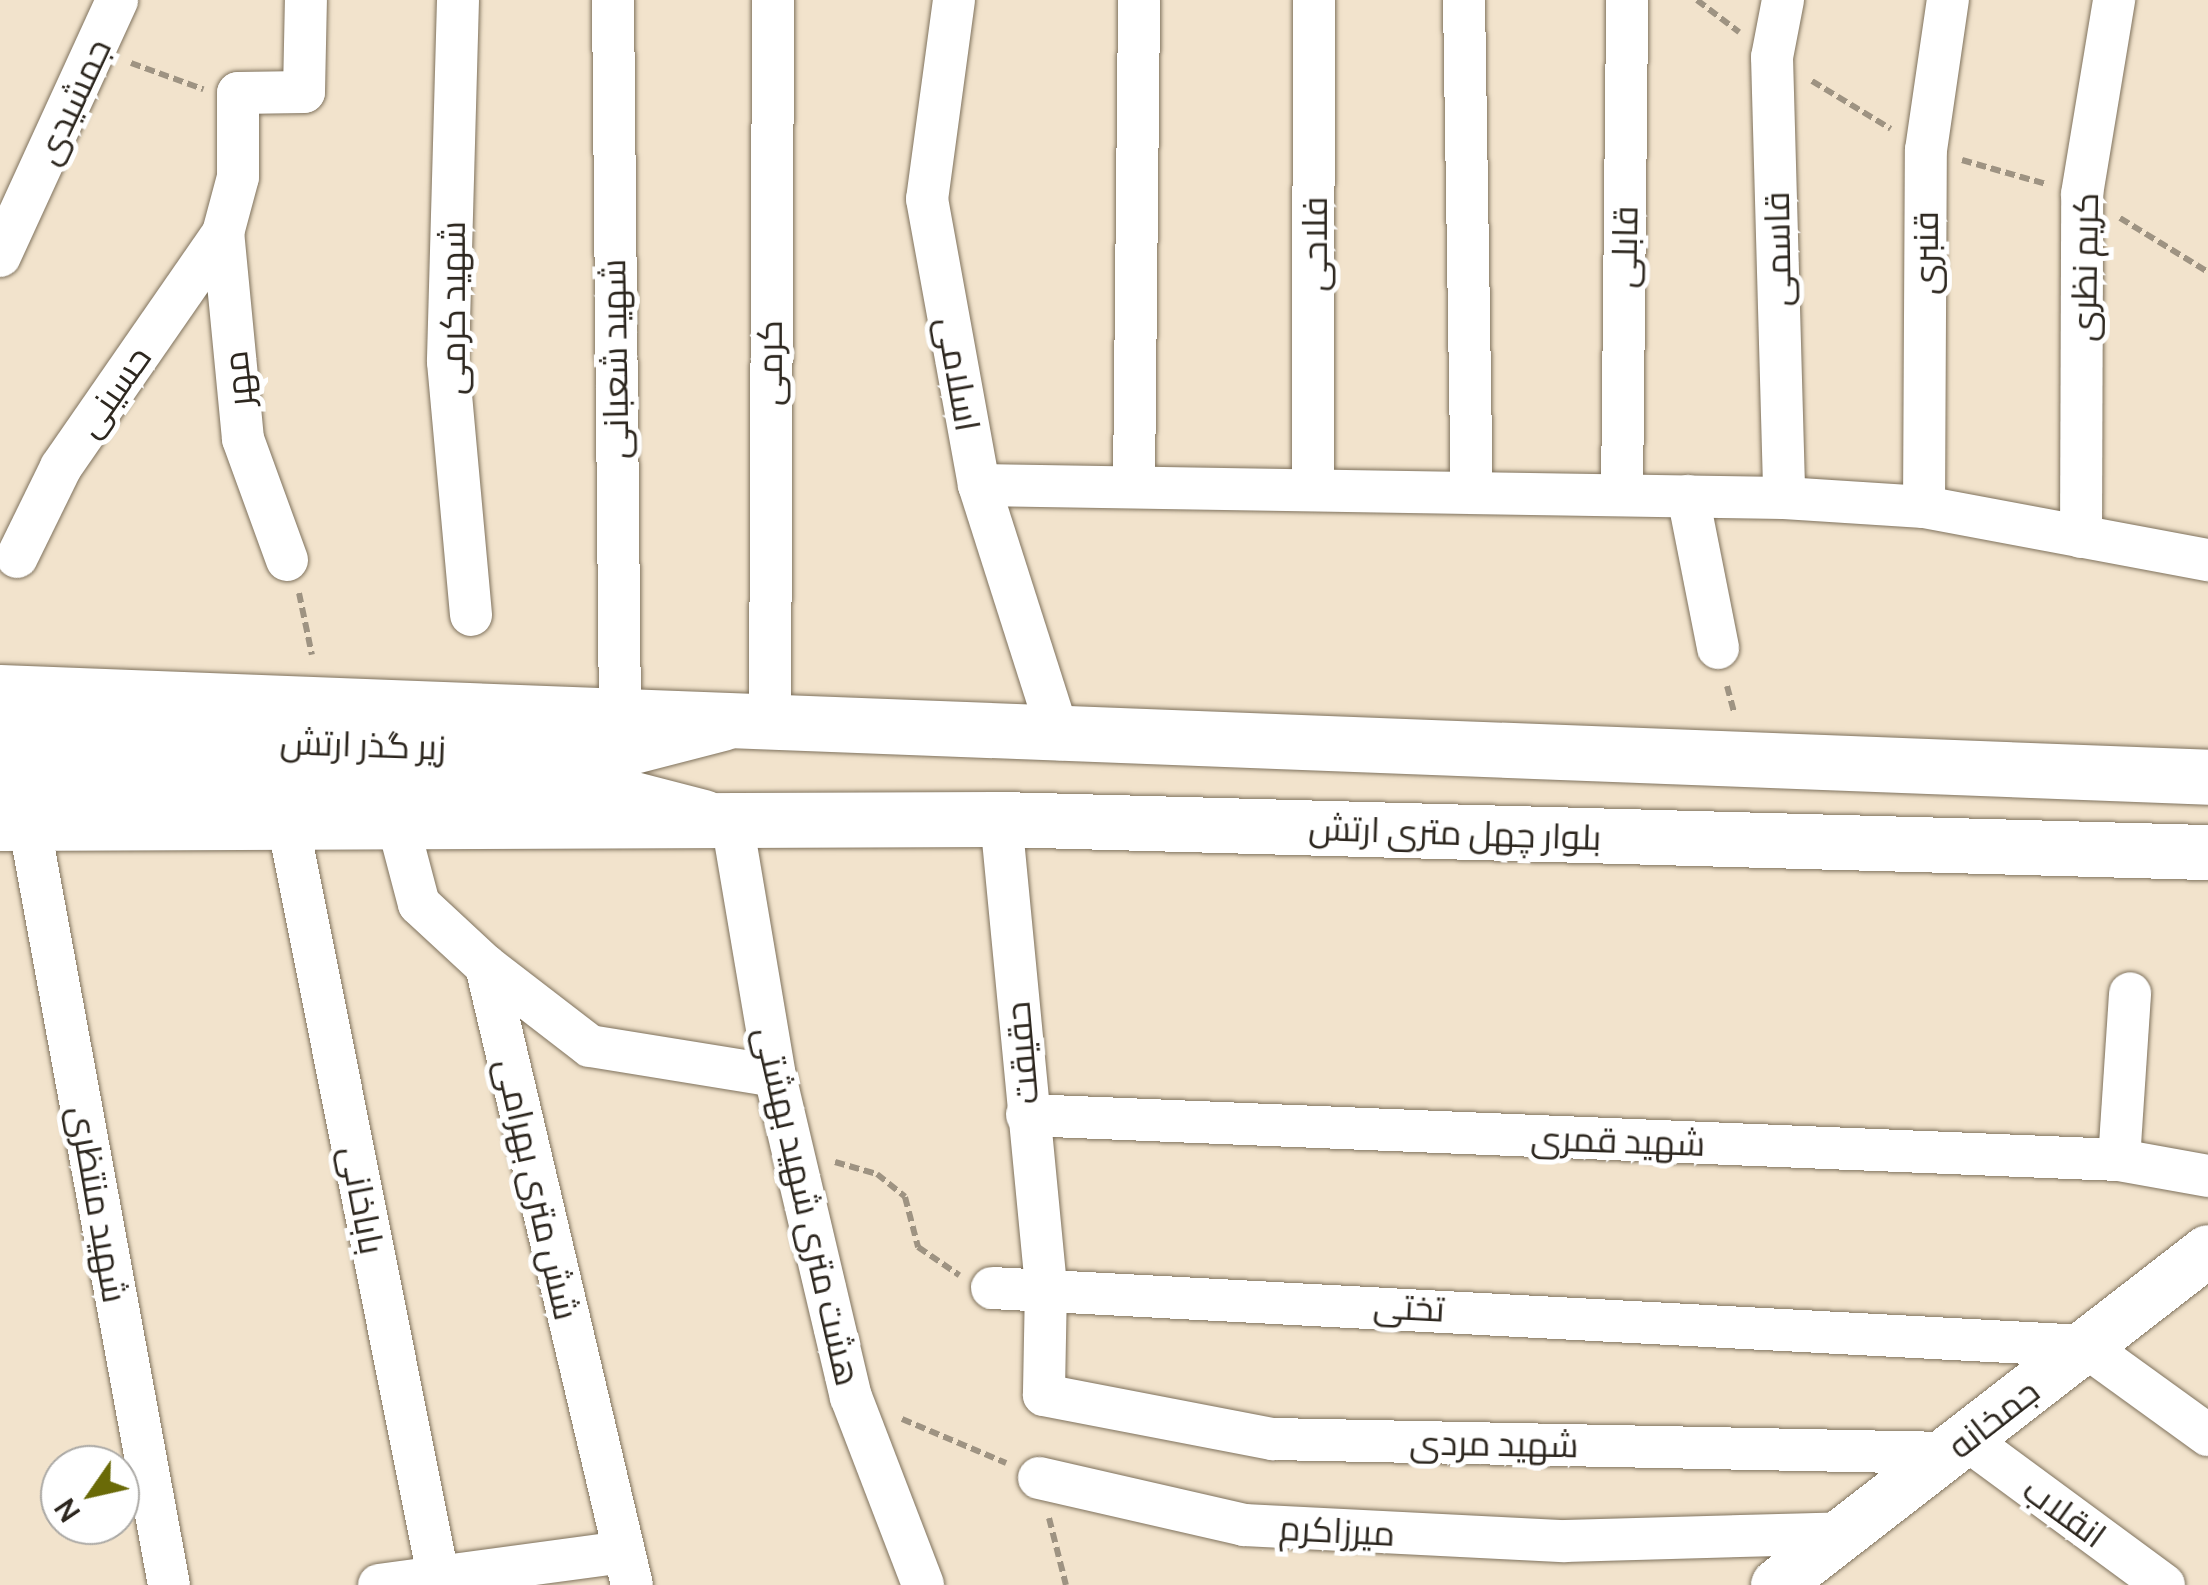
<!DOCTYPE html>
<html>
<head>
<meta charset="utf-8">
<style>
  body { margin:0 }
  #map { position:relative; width:2208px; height:1585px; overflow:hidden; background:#f2e3cc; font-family:Manrope,Cairo,sans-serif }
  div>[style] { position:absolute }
  .path>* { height:6px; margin-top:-3px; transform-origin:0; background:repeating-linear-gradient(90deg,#9e9382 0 10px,transparent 0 15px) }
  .roads { filter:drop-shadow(0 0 2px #7f725d) drop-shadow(0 0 2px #7f725d) }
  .minor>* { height:42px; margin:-21px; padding:0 21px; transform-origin:21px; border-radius:21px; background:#fff }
  .tertiary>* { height:52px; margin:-26px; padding:0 26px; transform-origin:26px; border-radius:26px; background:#fff }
  .primary>* { height:55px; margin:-27.5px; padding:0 27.5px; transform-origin:27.5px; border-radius:27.5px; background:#fff }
  .trunk>* { height:55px; margin:-27.5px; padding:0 27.5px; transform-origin:27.5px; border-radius:27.5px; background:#fff }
  span { translate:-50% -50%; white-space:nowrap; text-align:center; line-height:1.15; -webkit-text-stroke:10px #fff; paint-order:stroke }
  .street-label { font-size:35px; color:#2d271f }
  .north { position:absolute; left:40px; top:1445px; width:100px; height:100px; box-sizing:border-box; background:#fff; border:2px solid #aba9a5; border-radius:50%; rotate:236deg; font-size:28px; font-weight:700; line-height:40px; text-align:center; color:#2d271f }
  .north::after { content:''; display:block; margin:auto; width:35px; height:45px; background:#6a6a07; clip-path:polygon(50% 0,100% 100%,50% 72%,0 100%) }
</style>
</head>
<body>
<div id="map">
  <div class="path">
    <i style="left:1697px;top:0;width:53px;rotate:37.3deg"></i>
    <i style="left:131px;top:63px;width:77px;rotate:19.9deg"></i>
    <i style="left:1812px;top:81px;width:92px;rotate:31.3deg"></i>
    <i style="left:1962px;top:160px;width:87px;rotate:15.9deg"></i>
    <i style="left:2120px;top:218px;width:103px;rotate:31.5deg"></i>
    <i style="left:299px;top:593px;width:63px;rotate:78.2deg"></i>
    <i style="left:1727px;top:686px;width:28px;rotate:75deg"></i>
    <i style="left:835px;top:1162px;width:44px;rotate:15.9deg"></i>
    <i style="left:877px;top:1174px;width:36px;rotate:39deg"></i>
    <i style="left:905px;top:1197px;width:52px;rotate:75.4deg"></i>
    <i style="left:918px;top:1247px;width:50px;rotate:34.3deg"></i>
    <i style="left:902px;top:1419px;width:113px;rotate:22.9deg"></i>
    <i style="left:1049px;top:1518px;width:69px;rotate:75.8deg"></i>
  </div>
  <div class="roads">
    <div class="minor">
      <i style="left:458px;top:0;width:362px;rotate:91.6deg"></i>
      <i style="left:448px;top:362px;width:254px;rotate:84.8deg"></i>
      <i style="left:613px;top:0;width:719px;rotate:89.44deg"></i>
      <i style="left:954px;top:0;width:201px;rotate:97.7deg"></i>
      <i style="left:927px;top:199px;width:291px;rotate:79.7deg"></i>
      <i style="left:979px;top:485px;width:267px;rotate:72.3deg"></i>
      <i style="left:1464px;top:0;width:490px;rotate:89.1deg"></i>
      <i style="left:1783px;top:0;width:58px;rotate:100.9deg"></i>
      <i style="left:1772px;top:57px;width:441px;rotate:88.4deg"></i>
      <i style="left:0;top:256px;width:281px;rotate:-65.4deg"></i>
      <i style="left:1134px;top:484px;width:484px;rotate:-89.4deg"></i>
      <i style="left:979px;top:485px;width:805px;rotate:0.93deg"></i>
      <i style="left:1784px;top:498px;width:140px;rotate:3.7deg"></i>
      <i style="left:1924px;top:507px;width:289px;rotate:10.6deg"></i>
      <i style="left:1313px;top:487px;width:487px;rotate:-89.9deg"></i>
      <i style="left:1622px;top:495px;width:495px;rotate:-89.4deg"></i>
      <i style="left:1688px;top:496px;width:155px;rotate:78.8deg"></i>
      <i style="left:1924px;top:507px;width:357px;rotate:-89.7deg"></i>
      <i style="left:1926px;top:150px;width:152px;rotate:-81.7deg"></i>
      <i style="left:2081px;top:537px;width:343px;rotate:-89.8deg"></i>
      <i style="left:2082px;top:194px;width:197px;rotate:-80.6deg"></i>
      <i style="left:17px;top:557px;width:100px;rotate:-63.9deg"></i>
      <i style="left:61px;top:467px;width:285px;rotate:-55.3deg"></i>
      <i style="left:287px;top:560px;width:129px;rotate:-110deg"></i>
      <i style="left:243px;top:439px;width:207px;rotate:-95.5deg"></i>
      <i style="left:223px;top:233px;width:58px;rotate:-75deg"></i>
      <i style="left:238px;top:177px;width:84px;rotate:-90deg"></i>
      <i style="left:238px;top:93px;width:66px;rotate:-0.9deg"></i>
      <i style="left:304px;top:92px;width:92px;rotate:-88.8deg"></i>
      <i style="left:770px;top:725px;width:725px;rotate:-89.76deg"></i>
      <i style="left:731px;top:816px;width:264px;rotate:80.4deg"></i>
      <i style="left:775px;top:1076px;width:330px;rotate:76.7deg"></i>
      <i style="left:851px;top:1397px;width:201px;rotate:69deg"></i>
      <i style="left:1001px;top:819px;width:469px;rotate:84.5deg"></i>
      <i style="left:1046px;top:1286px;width:109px;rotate:91.1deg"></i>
      <i style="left:1044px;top:1395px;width:233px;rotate:10.9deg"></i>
      <i style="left:1273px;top:1439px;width:676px;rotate:1.19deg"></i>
      <i style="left:397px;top:821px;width:86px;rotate:75.2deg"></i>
      <i style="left:419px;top:904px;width:91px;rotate:42.8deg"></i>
      <i style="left:486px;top:966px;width:636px;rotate:76.73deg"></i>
      <i style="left:29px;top:823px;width:775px;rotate:79.59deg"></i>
      <i style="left:288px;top:823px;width:768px;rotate:78.73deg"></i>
      <i style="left:486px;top:966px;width:131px;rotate:37.6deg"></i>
      <i style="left:590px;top:1046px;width:187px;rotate:9.2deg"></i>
      <i style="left:1027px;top:1115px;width:1093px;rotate:2.36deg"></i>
      <i style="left:2119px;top:1160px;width:90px;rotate:10.2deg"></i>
      <i style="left:2119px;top:1160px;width:167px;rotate:-86.2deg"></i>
      <i style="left:992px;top:1288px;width:1095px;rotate:3.04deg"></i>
      <i style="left:2085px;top:1346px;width:152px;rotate:35.9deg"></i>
      <i style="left:1966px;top:1439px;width:246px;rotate:36.4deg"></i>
      <i style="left:1039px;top:1478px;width:210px;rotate:12.9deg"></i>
      <i style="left:1244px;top:1525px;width:321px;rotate:2.9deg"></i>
      <i style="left:1565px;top:1541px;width:280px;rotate:-1.6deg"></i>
      <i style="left:379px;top:1585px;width:247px;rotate:-7.7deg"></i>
    </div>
    <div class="tertiary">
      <i style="left:1777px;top:1585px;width:545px;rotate:-37.77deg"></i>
    </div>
    <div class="primary">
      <i style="left:0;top:692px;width:2210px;rotate:2.2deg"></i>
      <i style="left:0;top:823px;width:1001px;rotate:-0.23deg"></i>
      <i style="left:1001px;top:819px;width:1207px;rotate:1.57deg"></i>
    </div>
    <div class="trunk">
      <i style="left:0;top:732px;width:614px;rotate:1.77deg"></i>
      <i style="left:614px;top:751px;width:112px;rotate:-14.5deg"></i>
      <i style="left:0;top:772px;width:599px;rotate:1.72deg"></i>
      <i style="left:599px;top:790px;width:107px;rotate:14.6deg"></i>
    </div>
  </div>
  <div class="street-label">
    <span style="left:72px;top:101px;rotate:-65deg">جمشیدی</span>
    <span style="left:1314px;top:244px;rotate:-90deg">فلاحی</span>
    <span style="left:1624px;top:247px;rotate:-89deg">قابلی</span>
    <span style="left:1777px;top:249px;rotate:-91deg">قاسمی</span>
    <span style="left:1925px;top:253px;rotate:-90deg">قنبری</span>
    <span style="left:2084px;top:267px;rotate:-89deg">کریم نظری</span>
    <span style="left:452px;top:308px;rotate:-90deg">شهید کرمی</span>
    <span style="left:614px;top:359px;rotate:-91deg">شهید شعبانی</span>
    <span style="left:769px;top:363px;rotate:-90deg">کرمی</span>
    <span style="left:959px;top:374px;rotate:80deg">اسلامی</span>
    <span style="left:237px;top:379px;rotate:-96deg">مهر</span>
    <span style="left:113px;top:391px;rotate:-55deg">حسینی</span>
    <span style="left:363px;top:744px;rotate:2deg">زیر گذر ارتش</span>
    <span style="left:1455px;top:832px;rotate:2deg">بلوار چهل متری ارتش</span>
    <span style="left:1021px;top:1053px;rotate:-95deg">حقیقت</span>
    <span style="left:1618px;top:1140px;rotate:2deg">شهید قمری</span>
    <span style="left:538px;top:1189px;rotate:77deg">شش متری بهرامی</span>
    <span style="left:363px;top:1200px;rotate:79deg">باباخانی</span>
    <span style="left:99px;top:1204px;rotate:80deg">شهید منتظری</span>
    <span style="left:808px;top:1206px;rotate:77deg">هشت متری شهید بهشتی</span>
    <span style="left:1409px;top:1307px;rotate:3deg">تختی</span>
    <span style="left:1993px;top:1418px;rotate:-38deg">جمخانه</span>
    <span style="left:1494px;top:1443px;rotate:1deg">شهید مردی</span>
    <span style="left:2065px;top:1512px;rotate:36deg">انقلاب</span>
    <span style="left:1337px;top:1530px;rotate:3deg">میرزاکرم</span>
  </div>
  <div class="north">N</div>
</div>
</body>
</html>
